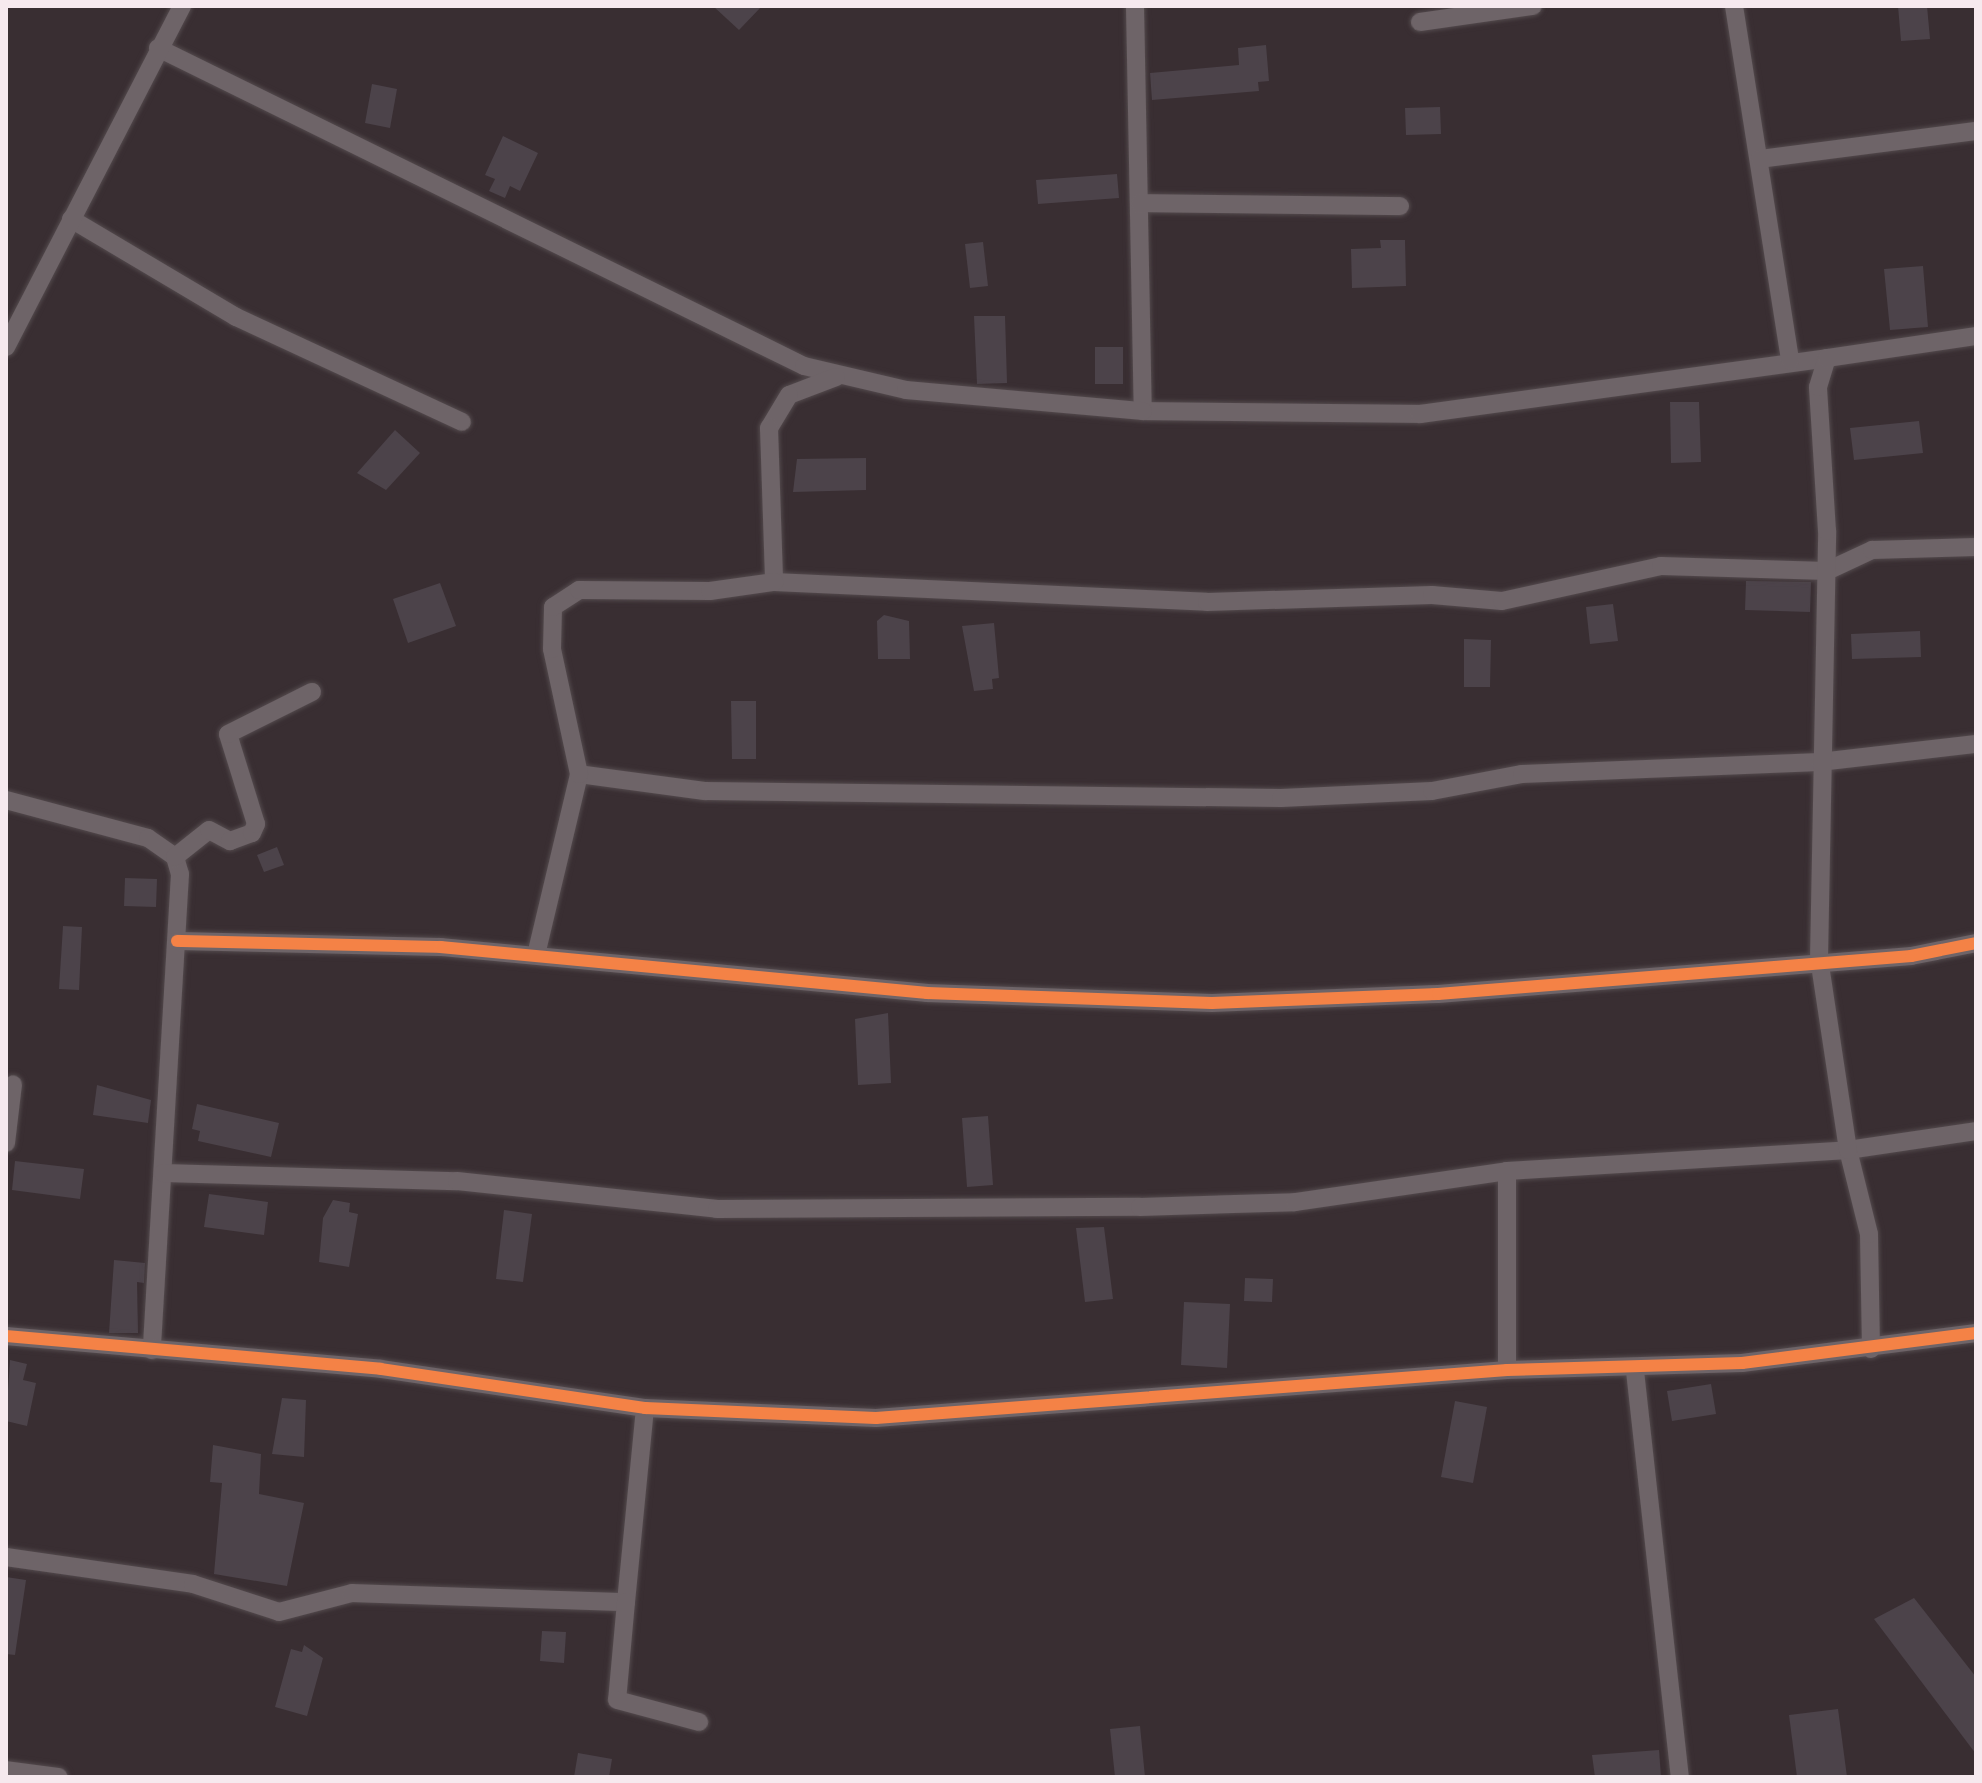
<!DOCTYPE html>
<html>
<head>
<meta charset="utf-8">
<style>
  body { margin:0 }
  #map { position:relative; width:1982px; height:1783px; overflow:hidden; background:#392e32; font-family:Raleway,sans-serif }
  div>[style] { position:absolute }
  .building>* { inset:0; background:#4c434a }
  .roads { filter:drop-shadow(0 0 2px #534a4d) drop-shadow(0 0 2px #534a4d) }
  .street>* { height:18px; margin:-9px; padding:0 9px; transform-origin:9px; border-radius:9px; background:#6e6468 }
  .cycleway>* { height:12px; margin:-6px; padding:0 6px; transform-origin:6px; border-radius:6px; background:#f48246 }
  span { translate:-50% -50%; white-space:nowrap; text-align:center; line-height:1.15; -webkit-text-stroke:6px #1e1519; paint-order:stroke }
  .frame { position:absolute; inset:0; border:8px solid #f6e9ee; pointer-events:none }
</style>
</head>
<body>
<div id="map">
  <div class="building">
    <i style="clip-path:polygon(713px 6px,762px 6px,739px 30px)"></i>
    <i style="clip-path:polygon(1898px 6px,1927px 6px,1930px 39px,1901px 41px)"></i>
    <i style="clip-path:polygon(1266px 45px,1269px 81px,1258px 82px,1259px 91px,1152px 100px,1150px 73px,1239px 65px,1238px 48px)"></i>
    <i style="clip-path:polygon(372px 84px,397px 89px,390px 128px,365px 123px)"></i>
    <i style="clip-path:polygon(1440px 107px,1441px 134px,1406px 135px,1405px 108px)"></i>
    <i style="clip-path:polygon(503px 136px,538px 153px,520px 191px,510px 186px,505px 198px,489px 191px,495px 179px,485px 175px)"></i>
    <i style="clip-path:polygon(1117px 174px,1119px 198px,1038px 204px,1036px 180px)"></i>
    <i style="clip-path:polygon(1380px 240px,1405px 240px,1406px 286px,1352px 288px,1351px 249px,1381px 248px)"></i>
    <i style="clip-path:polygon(983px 242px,988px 286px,970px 288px,965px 244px)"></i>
    <i style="clip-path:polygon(1923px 266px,1928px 327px,1890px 330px,1884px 269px)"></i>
    <i style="clip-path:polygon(974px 316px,1005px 316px,1007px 383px,977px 384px)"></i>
    <i style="clip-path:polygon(1095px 347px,1123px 347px,1123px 384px,1095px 384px)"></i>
    <i style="clip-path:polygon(1670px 402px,1699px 402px,1701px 462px,1671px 463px)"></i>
    <i style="clip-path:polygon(1919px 421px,1923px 453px,1854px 460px,1850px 428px)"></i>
    <i style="clip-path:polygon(395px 430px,420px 453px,386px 490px,357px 473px)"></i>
    <i style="clip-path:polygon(866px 458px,866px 490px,793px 492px,797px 459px)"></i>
    <i style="clip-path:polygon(1746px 581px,1811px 582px,1810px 612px,1745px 610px)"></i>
    <i style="clip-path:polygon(440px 583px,456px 626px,408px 643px,393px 599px)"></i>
    <i style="clip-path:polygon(1613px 604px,1618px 641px,1590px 644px,1586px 607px)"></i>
    <i style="clip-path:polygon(884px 615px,909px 621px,910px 659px,878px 659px,877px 621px)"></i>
    <i style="clip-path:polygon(994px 623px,999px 678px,992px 679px,993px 689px,974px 691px,962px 626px)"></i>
    <i style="clip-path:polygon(1920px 631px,1921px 657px,1852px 659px,1851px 634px)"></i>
    <i style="clip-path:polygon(1464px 639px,1491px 640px,1490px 687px,1464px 687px)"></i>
    <i style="clip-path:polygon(731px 701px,756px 701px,756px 759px,732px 759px)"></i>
    <i style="clip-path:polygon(277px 847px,284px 865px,264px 872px,257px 855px)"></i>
    <i style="clip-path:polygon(125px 878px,157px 879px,156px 907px,124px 906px)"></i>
    <i style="clip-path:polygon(63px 926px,82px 927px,79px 990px,59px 989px)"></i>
    <i style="clip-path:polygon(888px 1013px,891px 1083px,858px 1085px,855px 1019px)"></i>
    <i style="clip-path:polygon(97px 1085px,151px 1100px,148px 1123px,93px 1115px)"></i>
    <i style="clip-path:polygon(197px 1104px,279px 1123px,271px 1157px,198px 1141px,200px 1131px,192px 1129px)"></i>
    <i style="clip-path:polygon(988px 1116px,993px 1185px,967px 1187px,962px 1118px)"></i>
    <i style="clip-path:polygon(15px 1161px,84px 1169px,80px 1199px,12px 1190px)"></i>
    <i style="clip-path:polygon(209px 1194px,268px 1202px,264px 1235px,204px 1227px)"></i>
    <i style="clip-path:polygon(333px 1200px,350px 1203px,349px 1212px,358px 1214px,349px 1267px,319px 1262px,323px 1218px)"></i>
    <i style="clip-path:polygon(504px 1210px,532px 1214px,523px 1282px,496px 1279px)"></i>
    <i style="clip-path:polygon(1104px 1227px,1113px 1299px,1085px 1302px,1076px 1228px)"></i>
    <i style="clip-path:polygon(114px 1260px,145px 1263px,144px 1283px,137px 1282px,138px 1333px,109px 1333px)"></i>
    <i style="clip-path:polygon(1245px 1278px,1273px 1279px,1272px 1302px,1244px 1301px)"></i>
    <i style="clip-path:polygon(1184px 1302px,1230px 1304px,1227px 1368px,1181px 1365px)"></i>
    <i style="clip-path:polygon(10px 1360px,27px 1364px,23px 1380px,36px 1383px,27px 1426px,6px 1421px)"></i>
    <i style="clip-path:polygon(1711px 1384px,1716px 1414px,1672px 1421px,1667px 1391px)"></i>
    <i style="clip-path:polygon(282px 1398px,306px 1400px,304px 1457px,272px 1454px)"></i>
    <i style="clip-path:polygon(1455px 1401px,1487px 1407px,1473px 1483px,1441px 1477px)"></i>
    <i style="clip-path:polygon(213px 1445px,261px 1454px,259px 1494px,304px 1503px,287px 1586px,214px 1574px,222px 1483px,210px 1482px)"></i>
    <i style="clip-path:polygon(6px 1577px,26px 1580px,15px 1655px,6px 1654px)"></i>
    <i style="clip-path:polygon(1914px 1598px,1976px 1677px,1976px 1754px,1874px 1619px)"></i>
    <i style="clip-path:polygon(542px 1631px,566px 1632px,564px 1663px,540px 1661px)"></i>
    <i style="clip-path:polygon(304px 1645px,323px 1658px,307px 1716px,275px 1707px,291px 1649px,302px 1652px)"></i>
    <i style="clip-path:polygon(1838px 1709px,1847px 1777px,1797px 1777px,1789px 1715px)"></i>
    <i style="clip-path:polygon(1140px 1726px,1145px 1777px,1115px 1777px,1110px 1729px)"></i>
    <i style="clip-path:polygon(1659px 1750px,1661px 1777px,1595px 1777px,1592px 1755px)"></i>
    <i style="clip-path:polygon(578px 1753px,612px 1759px,609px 1777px,574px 1777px)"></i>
  </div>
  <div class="roads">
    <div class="street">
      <i style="left:1135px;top:6px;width:405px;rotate:88.9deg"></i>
      <i style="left:1143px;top:411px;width:277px;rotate:0.6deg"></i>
      <i style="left:1420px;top:414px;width:411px;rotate:-7.8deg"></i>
      <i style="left:1734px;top:6px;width:359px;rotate:81deg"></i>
      <i style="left:1420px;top:22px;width:114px;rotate:-8.1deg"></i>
      <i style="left:158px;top:48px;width:720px;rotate:26.21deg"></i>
      <i style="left:804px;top:366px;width:105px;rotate:13.2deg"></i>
      <i style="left:906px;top:390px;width:238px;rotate:5.1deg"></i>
      <i style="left:1760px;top:159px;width:218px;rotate:-7.4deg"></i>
      <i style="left:1140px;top:203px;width:260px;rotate:0.7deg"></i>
      <i style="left:71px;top:219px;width:192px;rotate:30.7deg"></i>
      <i style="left:236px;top:317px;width:249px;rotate:24.9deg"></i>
      <i style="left:6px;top:347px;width:384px;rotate:-62.7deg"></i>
      <i style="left:836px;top:377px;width:50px;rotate:159deg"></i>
      <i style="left:789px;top:395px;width:39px;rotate:121deg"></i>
      <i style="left:769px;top:428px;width:154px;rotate:88.1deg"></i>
      <i style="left:774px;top:582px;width:433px;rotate:2.6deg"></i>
      <i style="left:1207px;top:602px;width:225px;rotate:-1.8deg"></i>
      <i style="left:1432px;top:595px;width:70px;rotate:4.9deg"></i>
      <i style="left:1502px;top:601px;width:163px;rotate:-12.4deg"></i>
      <i style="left:1661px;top:566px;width:166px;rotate:1.7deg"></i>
      <i style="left:1827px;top:571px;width:50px;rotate:-25deg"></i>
      <i style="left:1872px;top:550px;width:104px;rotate:-1.7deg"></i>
      <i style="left:579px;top:774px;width:127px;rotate:7.7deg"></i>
      <i style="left:705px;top:791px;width:576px;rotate:0.7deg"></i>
      <i style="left:1281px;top:798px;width:151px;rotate:-2.7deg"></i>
      <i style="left:1432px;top:791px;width:92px;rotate:-10.7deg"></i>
      <i style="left:1522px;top:774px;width:298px;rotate:-2.3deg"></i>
      <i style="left:1820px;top:762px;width:157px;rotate:-6.6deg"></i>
      <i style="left:6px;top:800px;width:147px;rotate:15deg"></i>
      <i style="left:148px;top:838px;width:33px;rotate:35deg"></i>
      <i style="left:175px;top:857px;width:18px;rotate:74deg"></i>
      <i style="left:180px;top:874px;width:477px;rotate:93.4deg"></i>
      <i style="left:175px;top:857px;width:43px;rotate:-38.5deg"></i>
      <i style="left:209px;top:830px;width:24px;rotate:28deg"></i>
      <i style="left:230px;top:841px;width:23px;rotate:-20deg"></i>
      <i style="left:252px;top:833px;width:10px;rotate:-66deg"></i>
      <i style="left:256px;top:824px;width:94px;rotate:-107.3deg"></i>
      <i style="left:228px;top:734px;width:94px;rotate:-26.6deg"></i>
      <i style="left:177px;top:941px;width:264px;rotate:1.3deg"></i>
      <i style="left:441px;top:947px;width:488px;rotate:5.4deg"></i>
      <i style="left:927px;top:993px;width:285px;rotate:2deg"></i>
      <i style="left:1212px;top:1003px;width:226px;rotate:-2.3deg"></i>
      <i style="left:1438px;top:994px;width:475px;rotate:-4.6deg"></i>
      <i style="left:1911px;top:956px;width:66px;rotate:-11.3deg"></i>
      <i style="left:536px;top:955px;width:186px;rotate:-76.6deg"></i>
      <i style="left:579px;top:774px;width:128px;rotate:-102.2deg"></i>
      <i style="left:552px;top:649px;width:42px;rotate:-88.6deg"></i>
      <i style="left:553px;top:607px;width:31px;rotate:-33deg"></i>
      <i style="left:579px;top:590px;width:131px;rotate:0.4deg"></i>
      <i style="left:710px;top:591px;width:65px;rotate:-8deg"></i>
      <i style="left:6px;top:1143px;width:59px;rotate:-83.2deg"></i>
      <i style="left:163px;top:1173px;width:294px;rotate:1.6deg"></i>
      <i style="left:457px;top:1181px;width:262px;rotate:6.1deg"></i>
      <i style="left:717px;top:1209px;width:423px;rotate:-0.3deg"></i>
      <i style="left:1140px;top:1207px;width:155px;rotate:-1.8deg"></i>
      <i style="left:1295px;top:1202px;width:214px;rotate:-8.3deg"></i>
      <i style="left:1507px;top:1171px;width:342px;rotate:-3.5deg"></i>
      <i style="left:1848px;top:1150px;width:129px;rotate:-8.4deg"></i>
      <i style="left:6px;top:1336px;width:376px;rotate:5deg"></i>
      <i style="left:381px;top:1369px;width:267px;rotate:8.4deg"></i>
      <i style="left:645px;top:1408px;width:231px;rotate:2.5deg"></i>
      <i style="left:876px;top:1418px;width:633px;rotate:-4.35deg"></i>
      <i style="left:1507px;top:1370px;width:235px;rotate:-1.7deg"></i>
      <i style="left:1742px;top:1363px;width:236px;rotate:-7.3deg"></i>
      <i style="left:1871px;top:1349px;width:115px;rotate:-91deg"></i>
      <i style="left:1869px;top:1234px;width:87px;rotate:-104deg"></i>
      <i style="left:1848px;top:1150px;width:193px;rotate:-98.6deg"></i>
      <i style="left:1819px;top:959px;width:428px;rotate:-88.9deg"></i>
      <i style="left:1827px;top:531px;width:144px;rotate:-93.6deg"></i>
      <i style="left:1818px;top:387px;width:30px;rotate:-73deg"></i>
      <i style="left:1827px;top:358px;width:151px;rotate:-8.4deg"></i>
      <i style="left:1507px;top:1370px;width:199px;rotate:-90deg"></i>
      <i style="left:1635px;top:1371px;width:408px;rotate:83.7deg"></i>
      <i style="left:6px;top:1557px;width:189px;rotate:8.2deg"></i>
      <i style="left:193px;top:1584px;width:90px;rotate:18deg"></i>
      <i style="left:279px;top:1612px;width:75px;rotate:-14.6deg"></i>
      <i style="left:352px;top:1593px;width:274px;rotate:1.9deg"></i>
      <i style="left:626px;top:1602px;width:195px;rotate:-84.4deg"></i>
      <i style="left:626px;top:1602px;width:98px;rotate:95.2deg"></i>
      <i style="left:617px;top:1700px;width:85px;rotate:15deg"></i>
      <i style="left:6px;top:1770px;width:53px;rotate:7.5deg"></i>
    </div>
  </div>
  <div class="cycleway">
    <i style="left:177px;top:941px;width:264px;rotate:1.3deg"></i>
    <i style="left:441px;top:947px;width:488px;rotate:5.4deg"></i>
    <i style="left:927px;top:993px;width:285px;rotate:2deg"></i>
    <i style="left:1212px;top:1003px;width:226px;rotate:-2.3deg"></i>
    <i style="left:1438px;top:994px;width:475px;rotate:-4.6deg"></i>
    <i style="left:1911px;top:956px;width:66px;rotate:-11.3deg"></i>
    <i style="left:6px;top:1336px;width:376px;rotate:5deg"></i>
    <i style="left:381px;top:1369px;width:267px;rotate:8.4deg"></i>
    <i style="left:645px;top:1408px;width:231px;rotate:2.5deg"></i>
    <i style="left:876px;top:1418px;width:633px;rotate:-4.35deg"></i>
    <i style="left:1507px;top:1370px;width:235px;rotate:-1.7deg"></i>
    <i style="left:1742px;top:1363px;width:236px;rotate:-7.3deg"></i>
  </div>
  <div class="frame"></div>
</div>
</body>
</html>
